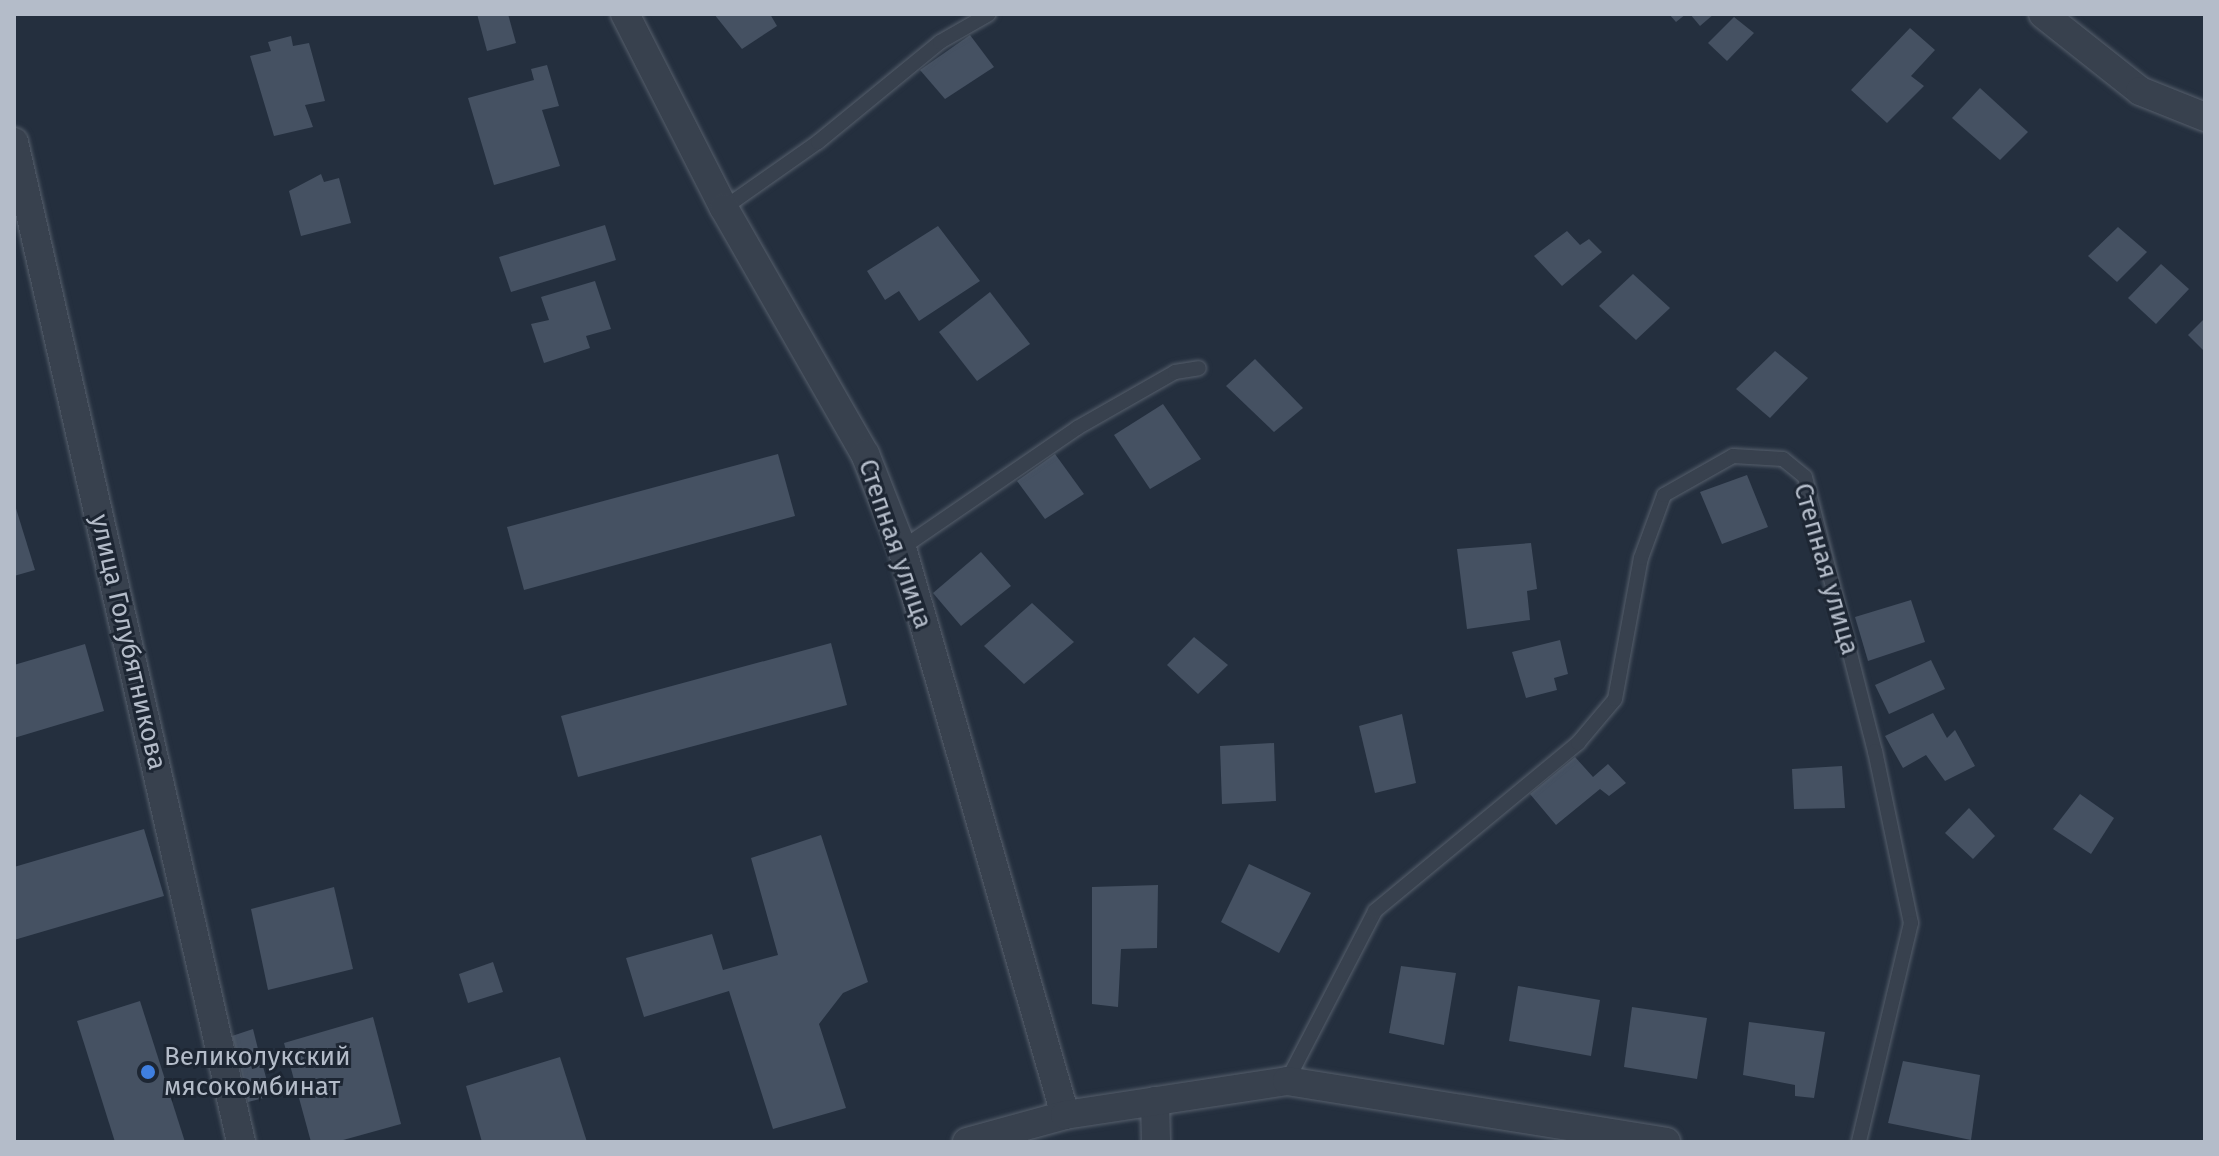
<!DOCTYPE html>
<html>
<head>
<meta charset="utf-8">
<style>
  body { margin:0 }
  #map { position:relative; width:2219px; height:1156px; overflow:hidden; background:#242f3e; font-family:"Fira Sans",sans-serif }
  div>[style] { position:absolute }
  .building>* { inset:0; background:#455162 }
  .roads { filter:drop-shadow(0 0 2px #565f6c) drop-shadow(0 0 2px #565f6c) }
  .lane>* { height:14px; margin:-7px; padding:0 7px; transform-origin:7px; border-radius:7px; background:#38414e }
  .street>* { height:28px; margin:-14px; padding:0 14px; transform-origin:14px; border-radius:14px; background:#38414e }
  .dots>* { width:22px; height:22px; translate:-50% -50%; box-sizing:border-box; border:4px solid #1d2633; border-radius:50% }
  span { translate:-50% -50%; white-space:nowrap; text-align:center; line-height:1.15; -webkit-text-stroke:6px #1d2633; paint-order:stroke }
  .street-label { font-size:26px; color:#b4bcc9 }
  .poi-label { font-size:26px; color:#b4bcc9 }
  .left { translate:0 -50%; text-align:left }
  .frame { position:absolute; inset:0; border:16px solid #b4bcc9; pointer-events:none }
</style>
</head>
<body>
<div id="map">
  <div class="building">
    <i style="clip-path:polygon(477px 14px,508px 14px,516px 43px,487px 51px)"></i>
    <i style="clip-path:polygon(714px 14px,770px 14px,777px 26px,742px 49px)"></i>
    <i style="clip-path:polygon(1669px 14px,1686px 14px,1676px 22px)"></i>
    <i style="clip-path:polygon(1690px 14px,1714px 14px,1700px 26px)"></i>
    <i style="clip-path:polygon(1734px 17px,1754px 33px,1727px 61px,1708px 43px)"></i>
    <i style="clip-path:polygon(1910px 28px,1935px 50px,1911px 76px,1924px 86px,1887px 123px,1851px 90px)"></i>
    <i style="clip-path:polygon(970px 35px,994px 67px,945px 99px,920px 70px)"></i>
    <i style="clip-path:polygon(291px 36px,293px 46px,309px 43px,325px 101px,305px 105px,313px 127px,274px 136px,250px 56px,271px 51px,268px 42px)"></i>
    <i style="clip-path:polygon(547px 65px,559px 106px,542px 110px,560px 166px,494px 185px,468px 98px,534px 80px,531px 69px)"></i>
    <i style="clip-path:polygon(1980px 88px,2028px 132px,2000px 160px,1952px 118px)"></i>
    <i style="clip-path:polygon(321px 174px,324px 182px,339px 178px,351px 223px,301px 236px,289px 191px)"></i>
    <i style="clip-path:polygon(605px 225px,616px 260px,511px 292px,499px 257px)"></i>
    <i style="clip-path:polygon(938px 226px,980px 281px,919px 321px,899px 291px,885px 300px,867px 271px)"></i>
    <i style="clip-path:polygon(2118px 227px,2147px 252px,2117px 282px,2088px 256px)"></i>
    <i style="clip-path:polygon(1567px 231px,1580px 245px,1589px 239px,1602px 252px,1562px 286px,1534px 256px)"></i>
    <i style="clip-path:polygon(2161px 264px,2189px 289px,2156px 324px,2128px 298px)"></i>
    <i style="clip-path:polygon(1633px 274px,1670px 308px,1636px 340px,1599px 306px)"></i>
    <i style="clip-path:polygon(595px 281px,611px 329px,586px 336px,590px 348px,544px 363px,531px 324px,549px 320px,541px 297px)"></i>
    <i style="clip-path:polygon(990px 292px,1030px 344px,977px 381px,939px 332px)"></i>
    <i style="clip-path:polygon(2205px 318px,2205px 352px,2188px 335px)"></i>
    <i style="clip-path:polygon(1775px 351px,1808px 378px,1770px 418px,1736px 389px)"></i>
    <i style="clip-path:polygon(1255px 359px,1303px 408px,1274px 432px,1226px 386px)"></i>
    <i style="clip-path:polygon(1163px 404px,1201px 459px,1150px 489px,1114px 435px)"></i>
    <i style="clip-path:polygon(778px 454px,795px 516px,524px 590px,507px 527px)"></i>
    <i style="clip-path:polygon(1055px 454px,1084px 494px,1045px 519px,1017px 481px)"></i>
    <i style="clip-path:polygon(1747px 475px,1768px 527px,1722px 544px,1700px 492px)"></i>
    <i style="clip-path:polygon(14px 502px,35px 570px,14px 576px)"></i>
    <i style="clip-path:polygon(1531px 543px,1537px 589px,1527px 591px,1530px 620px,1467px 629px,1457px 549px)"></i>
    <i style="clip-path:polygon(981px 552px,1011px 586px,961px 626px,933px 593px)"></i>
    <i style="clip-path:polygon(1911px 600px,1925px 642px,1868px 661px,1855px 617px)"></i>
    <i style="clip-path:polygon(1032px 603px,1074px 642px,1024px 684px,984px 646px)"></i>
    <i style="clip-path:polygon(1194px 637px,1228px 665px,1198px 694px,1167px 665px)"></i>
    <i style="clip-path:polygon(1560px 640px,1568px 674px,1554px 678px,1557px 690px,1526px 698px,1512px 652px)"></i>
    <i style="clip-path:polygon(831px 643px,847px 705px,578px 777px,561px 716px)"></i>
    <i style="clip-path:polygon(85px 644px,104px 711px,14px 738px,14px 665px)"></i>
    <i style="clip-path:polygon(1931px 660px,1945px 689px,1889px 714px,1875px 685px)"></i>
    <i style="clip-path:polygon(1933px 713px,1947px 738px,1955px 730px,1975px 766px,1945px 781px,1926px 755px,1903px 768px,1885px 736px)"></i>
    <i style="clip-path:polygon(1402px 714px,1416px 783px,1375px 793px,1359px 726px)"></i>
    <i style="clip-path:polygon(1274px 743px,1276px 801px,1222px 804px,1220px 746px)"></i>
    <i style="clip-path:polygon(1575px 757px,1593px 777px,1608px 764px,1626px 783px,1609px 796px,1600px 789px,1556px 825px,1530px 794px)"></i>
    <i style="clip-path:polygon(1842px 766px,1845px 808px,1794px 809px,1792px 769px)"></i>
    <i style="clip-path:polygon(2080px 794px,2114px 818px,2091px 854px,2053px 829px)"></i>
    <i style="clip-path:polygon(1969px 808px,1995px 836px,1973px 859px,1945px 833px)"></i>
    <i style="clip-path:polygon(144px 829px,164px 896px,14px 940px,14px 867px)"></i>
    <i style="clip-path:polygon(821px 835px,868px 982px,843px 993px,819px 1024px,846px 1108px,773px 1129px,729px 991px,644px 1017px,626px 958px,712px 934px,723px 970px,778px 955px,751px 858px)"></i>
    <i style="clip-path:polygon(1249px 864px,1311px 893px,1279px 953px,1221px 922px)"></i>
    <i style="clip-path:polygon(1158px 885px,1157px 948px,1121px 949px,1118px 1007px,1092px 1004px,1092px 887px)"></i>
    <i style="clip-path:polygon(334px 887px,353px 969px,268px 990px,251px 909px)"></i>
    <i style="clip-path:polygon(493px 962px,503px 992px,468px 1003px,459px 974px)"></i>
    <i style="clip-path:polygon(1401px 966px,1456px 973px,1444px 1045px,1389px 1033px)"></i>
    <i style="clip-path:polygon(1518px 986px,1600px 1000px,1591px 1056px,1509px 1041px)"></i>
    <i style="clip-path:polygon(140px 1001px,185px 1142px,115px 1142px,77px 1021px)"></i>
    <i style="clip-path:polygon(1632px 1007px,1707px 1018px,1697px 1079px,1624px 1067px)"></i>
    <i style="clip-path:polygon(373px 1017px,401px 1124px,336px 1142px,311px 1142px,284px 1043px)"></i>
    <i style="clip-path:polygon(1749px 1022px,1825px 1032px,1814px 1098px,1795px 1096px,1795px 1085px,1743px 1075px)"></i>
    <i style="clip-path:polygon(253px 1029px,260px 1057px,240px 1063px,232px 1036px)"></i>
    <i style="clip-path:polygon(560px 1057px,587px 1142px,482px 1142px,466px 1086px)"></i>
    <i style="clip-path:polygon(261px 1059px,271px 1096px,248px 1102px,240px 1066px)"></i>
    <i style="clip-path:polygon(1903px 1061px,1980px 1075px,1971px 1140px,1888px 1123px)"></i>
  </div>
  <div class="roads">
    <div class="lane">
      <i style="left:724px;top:208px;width:115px;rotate:-35.1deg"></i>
      <i style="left:818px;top:142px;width:158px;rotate:-39.3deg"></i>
      <i style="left:940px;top:42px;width:56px;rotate:-29.7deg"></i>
      <i style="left:902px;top:548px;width:212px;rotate:-34.4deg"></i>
      <i style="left:1077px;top:428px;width:113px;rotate:-29.7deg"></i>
      <i style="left:1175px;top:372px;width:24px;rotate:-9deg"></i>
      <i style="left:1287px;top:1081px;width:191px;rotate:-62.6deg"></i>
      <i style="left:1375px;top:911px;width:264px;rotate:-39.6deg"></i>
      <i style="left:1578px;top:743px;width:57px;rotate:-49.9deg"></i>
      <i style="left:1615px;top:699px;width:143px;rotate:-79.6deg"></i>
      <i style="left:1641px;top:558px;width:67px;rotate:-69.9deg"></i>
      <i style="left:1664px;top:495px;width:79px;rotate:-29.5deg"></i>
      <i style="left:1733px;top:456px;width:50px;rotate:3.4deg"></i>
      <i style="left:1783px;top:459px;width:28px;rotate:39deg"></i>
      <i style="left:1805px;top:477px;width:283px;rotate:75.7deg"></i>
      <i style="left:1875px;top:751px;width:176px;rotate:78.2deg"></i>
      <i style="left:1911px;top:923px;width:225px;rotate:103.4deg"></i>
    </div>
    <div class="street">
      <i style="left:625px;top:14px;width:218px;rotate:63deg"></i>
      <i style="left:724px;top:208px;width:284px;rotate:60.2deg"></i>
      <i style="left:865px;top:454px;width:101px;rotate:68.5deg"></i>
      <i style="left:902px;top:548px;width:590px;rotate:73.96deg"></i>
      <i style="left:2043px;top:14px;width:124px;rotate:38.4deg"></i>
      <i style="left:2140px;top:91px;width:70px;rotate:21.8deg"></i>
      <i style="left:14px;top:142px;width:1025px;rotate:77.21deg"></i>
      <i style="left:1155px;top:1101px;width:41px;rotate:88.6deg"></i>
      <i style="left:967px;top:1142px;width:102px;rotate:-15.4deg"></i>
      <i style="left:1065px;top:1115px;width:225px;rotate:-8.7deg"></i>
      <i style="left:1287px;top:1081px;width:384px;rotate:9.1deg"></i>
    </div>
  </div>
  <div class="dots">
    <i style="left:148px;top:1072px;background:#3f7fe0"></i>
  </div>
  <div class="street-label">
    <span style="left:895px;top:544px;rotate:71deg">Степная улица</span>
    <span style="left:1826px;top:569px;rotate:74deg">Степная улица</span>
    <span style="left:128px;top:642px;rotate:77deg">улица Голубятникова</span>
  </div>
  <div class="poi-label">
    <span class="left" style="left:164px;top:1072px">Великолукский<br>мясокомбинат</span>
  </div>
  <div class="frame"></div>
</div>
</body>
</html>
